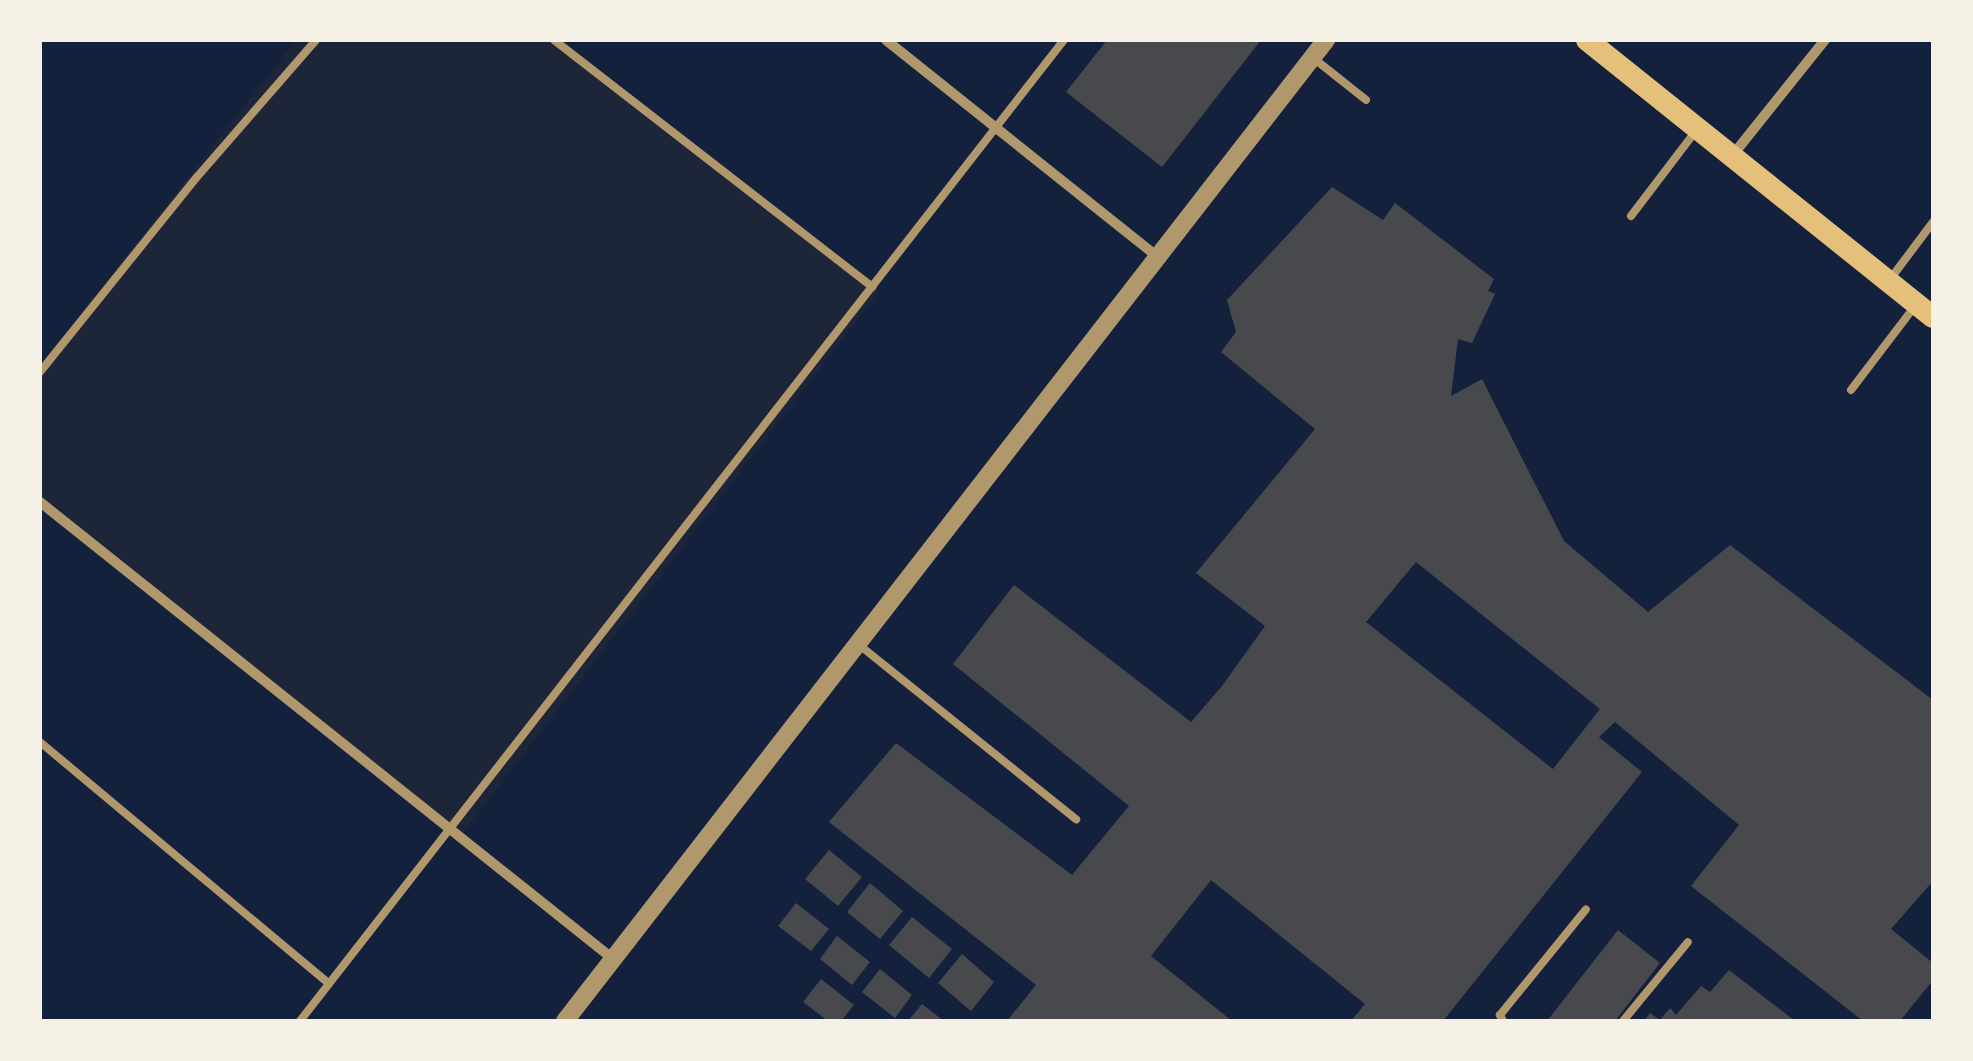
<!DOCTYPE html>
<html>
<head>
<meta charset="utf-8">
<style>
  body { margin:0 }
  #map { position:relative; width:1973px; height:1061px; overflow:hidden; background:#14213d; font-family:Karla,sans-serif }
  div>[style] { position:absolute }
  .green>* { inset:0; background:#1d2539 }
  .building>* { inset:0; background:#48494c }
  .service>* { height:8px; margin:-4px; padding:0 4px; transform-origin:4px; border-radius:4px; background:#b1986c }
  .minor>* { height:10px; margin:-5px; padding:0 5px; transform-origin:5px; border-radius:5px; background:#b1986c }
  .tertiary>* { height:18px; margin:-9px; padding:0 9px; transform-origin:9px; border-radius:9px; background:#b1986c }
  .trunk>* { height:22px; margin:-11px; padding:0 11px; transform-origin:11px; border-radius:11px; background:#e5c07b }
  span { translate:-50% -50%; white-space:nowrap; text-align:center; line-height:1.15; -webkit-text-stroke:10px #f6f1e7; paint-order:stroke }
  .frame { position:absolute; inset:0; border:42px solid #f6f1e7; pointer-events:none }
</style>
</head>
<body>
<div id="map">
  <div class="green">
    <i style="clip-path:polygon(296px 40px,562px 40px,879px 292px,460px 837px,40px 502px,40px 365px)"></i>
  </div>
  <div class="building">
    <i style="clip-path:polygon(1107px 40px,1261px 40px,1162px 167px,1066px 92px)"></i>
    <i style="clip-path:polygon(evenodd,1332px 187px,1383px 220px,1395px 203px,1494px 279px,1488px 291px,1495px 294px,1472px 343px,1458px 339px,1451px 396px,1482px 379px,1564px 541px,1648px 612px,1730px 545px,1933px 700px,1933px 881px,1891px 929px,1933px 963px,1933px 980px,1900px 1021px,1863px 1021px,1691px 886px,1739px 825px,1615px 722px,1599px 737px,1642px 772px,1443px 1021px,1351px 1021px,1365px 1004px,1211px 880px,1151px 956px,1232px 1021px,1007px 1021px,1036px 985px,829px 822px,896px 743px,1072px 875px,1129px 806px,953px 664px,1014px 585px,1191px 722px,1222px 686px,1265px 626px,1196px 573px,1315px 429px,1221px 352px,1236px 332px,1227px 300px,1332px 187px,1416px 562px,1600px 709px,1553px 769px,1366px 622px,1416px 562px)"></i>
    <i style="clip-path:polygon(829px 850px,862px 877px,838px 906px,805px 879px)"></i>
    <i style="clip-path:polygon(870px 883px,903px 911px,880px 939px,847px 912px)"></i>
    <i style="clip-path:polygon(796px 903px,829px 929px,811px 951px,778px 926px)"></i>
    <i style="clip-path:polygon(912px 917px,952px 949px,929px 978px,889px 945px)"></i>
    <i style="clip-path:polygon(1618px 930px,1660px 963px,1615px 1021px,1547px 1021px)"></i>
    <i style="clip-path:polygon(837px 936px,870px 962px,852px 985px,820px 959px)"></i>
    <i style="clip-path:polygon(962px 954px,994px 982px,971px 1011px,938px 983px)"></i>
    <i style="clip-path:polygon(880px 969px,912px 995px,895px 1018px,862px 992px)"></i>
    <i style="clip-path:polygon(1729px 970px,1795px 1021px,1644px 1021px,1650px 1013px,1660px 1020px,1670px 1008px,1676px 1015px,1701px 986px,1710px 992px)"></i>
    <i style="clip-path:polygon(821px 979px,854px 1005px,841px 1021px,828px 1021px,803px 1002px)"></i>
    <i style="clip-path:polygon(922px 1004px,944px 1021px,908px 1021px)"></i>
  </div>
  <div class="service">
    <i style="left:554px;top:40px;width:403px;rotate:37.8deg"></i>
    <i style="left:1312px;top:57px;width:69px;rotate:38.5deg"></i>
    <i style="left:1631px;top:216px;width:106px;rotate:-52.7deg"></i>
    <i style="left:1891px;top:278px;width:70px;rotate:-53.1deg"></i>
    <i style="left:40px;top:372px;width:250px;rotate:-51.2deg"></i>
    <i style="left:197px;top:177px;width:181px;rotate:-49deg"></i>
    <i style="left:1851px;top:390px;width:106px;rotate:-52.7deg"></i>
    <i style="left:858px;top:644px;width:280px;rotate:38.8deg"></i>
    <i style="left:40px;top:742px;width:374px;rotate:39.9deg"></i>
    <i style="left:300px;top:1021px;width:1243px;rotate:-52.09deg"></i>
    <i style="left:1503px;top:1021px;width:7px;rotate:-117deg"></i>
    <i style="left:1500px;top:1015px;width:136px;rotate:-50.9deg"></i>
    <i style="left:1623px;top:1021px;width:102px;rotate:-50.6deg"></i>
  </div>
  <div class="minor">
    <i style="left:886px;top:40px;width:348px;rotate:38.6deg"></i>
    <i style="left:1732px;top:156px;width:149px;rotate:-51.3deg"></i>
    <i style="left:40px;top:502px;width:733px;rotate:38.57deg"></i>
  </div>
  <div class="tertiary">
    <i style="left:565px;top:1021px;width:1242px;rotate:-52.2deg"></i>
  </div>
  <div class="trunk">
    <i style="left:1587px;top:40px;width:443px;rotate:38.7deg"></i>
  </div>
  <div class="frame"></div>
</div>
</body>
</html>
